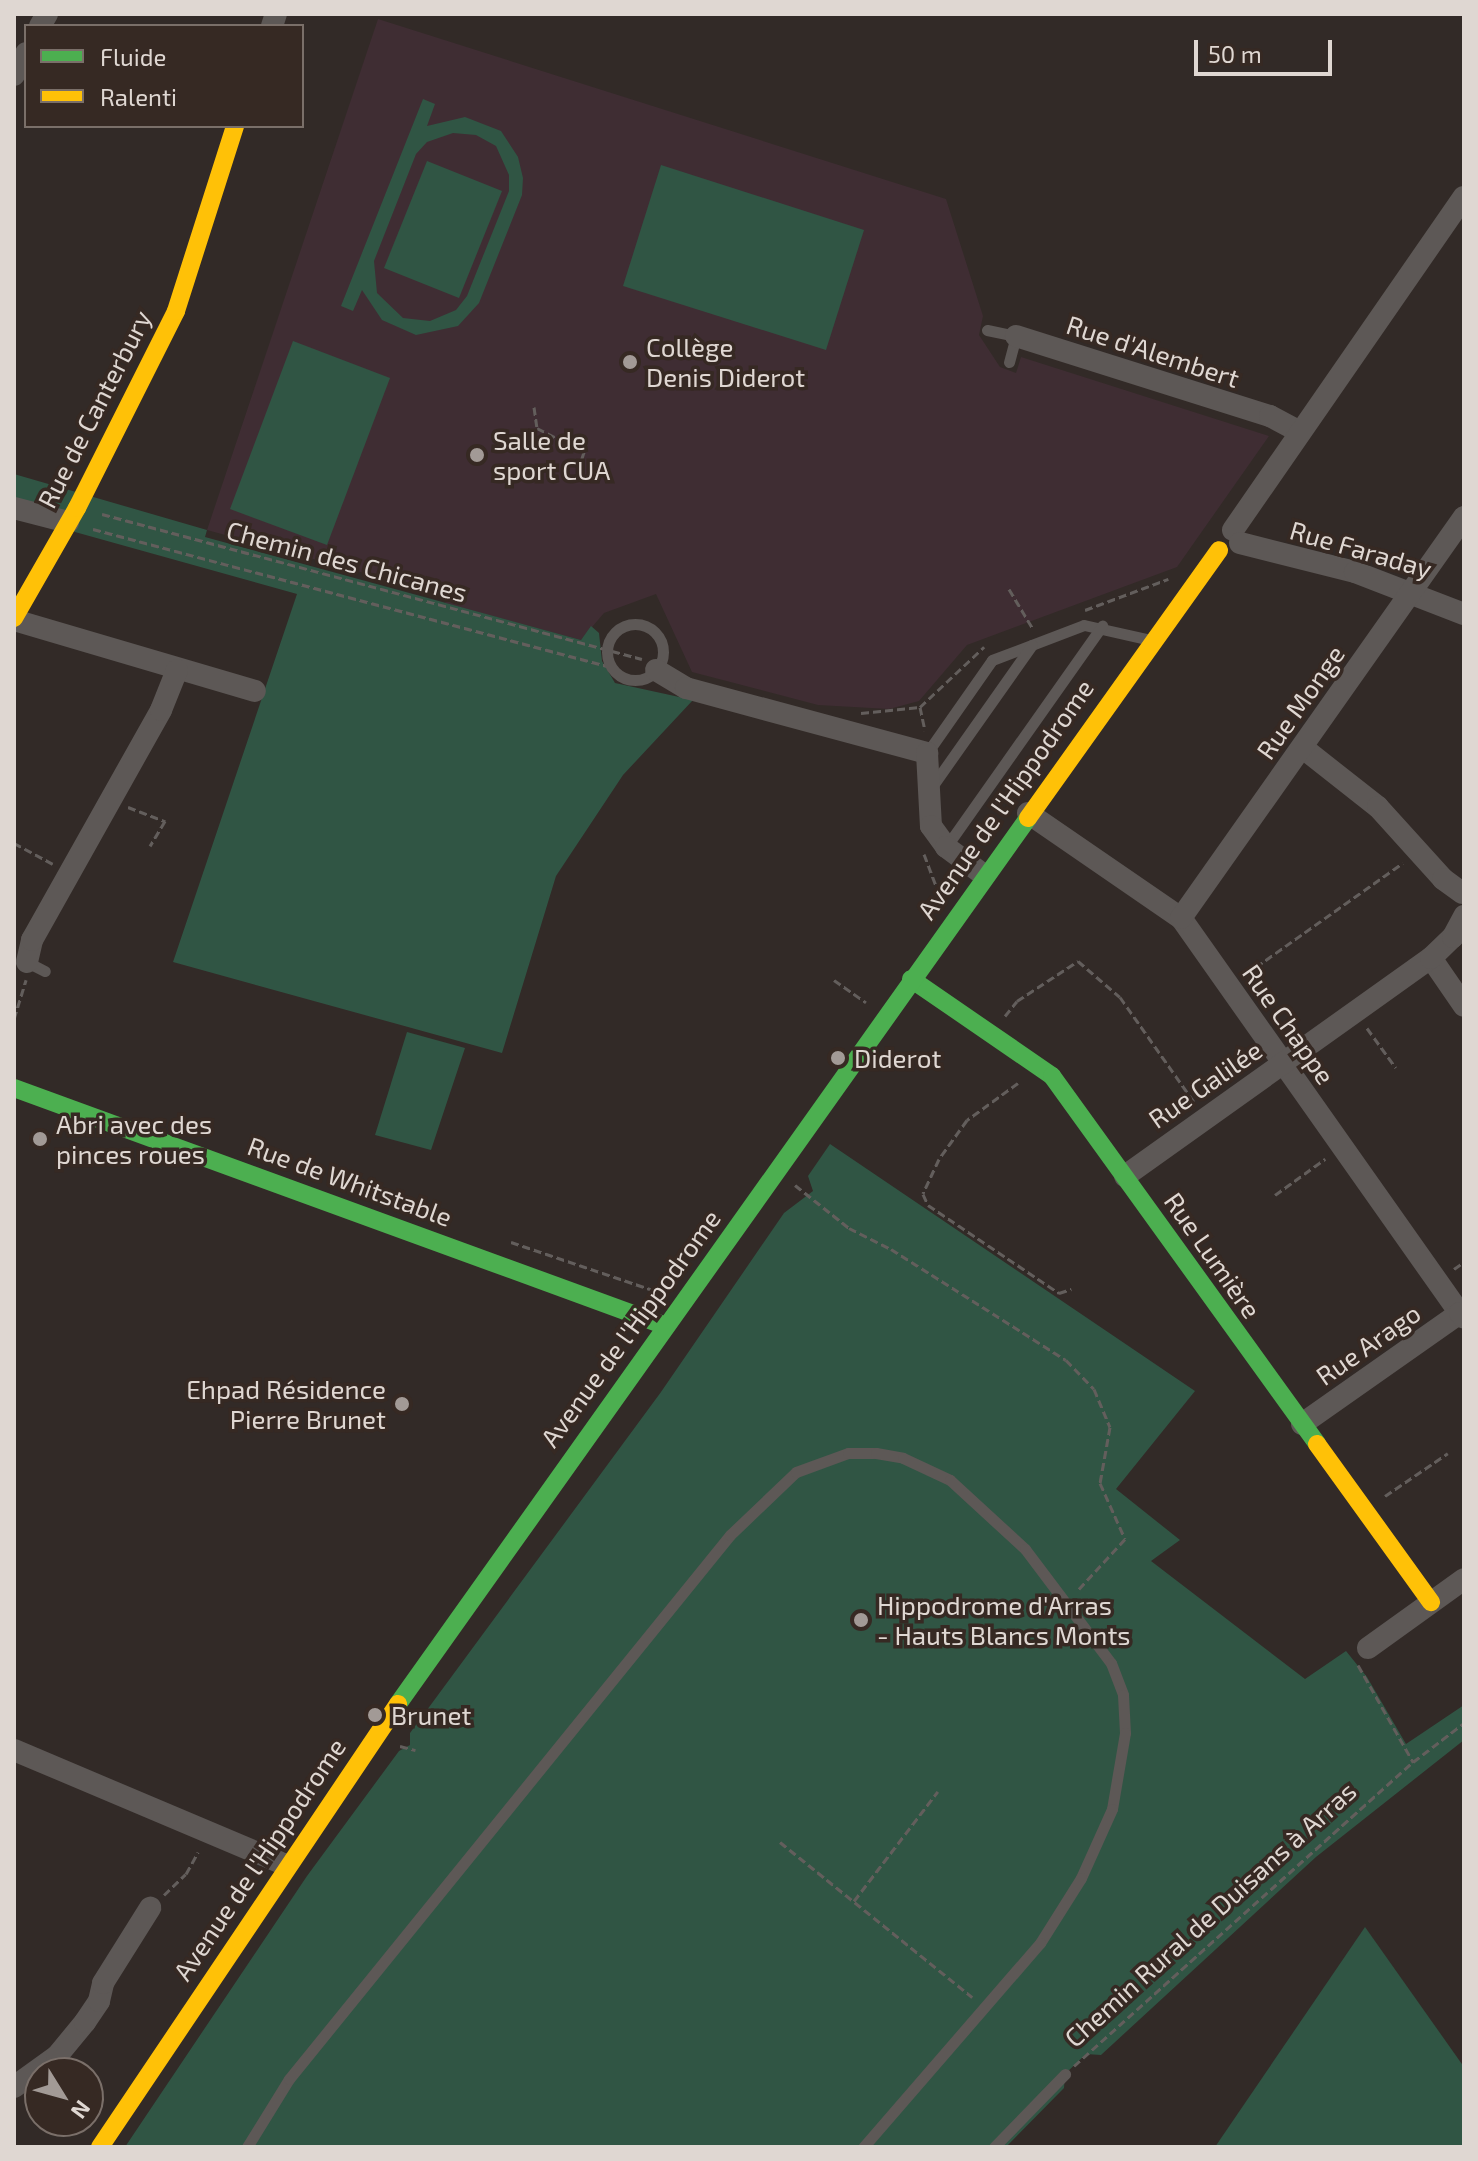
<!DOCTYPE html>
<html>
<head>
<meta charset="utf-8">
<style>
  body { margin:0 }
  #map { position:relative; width:1478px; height:2161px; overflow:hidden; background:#322a27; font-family:"Exo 2",sans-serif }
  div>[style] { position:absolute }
  .education>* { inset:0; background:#3f2d33 }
  .green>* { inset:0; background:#305544 }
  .path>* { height:3px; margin-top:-1.5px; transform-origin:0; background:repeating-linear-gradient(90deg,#635e5c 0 8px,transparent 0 12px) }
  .lane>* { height:11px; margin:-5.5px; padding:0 5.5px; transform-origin:5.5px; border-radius:5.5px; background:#5d5856 }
  .lane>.ring { margin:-5.5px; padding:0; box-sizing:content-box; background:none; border:11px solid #5d5856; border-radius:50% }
  .street>* { height:22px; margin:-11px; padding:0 11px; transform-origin:11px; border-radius:11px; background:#5d5856 }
  .fast>* { height:18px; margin:-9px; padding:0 9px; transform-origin:9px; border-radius:9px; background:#4caf50 }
  .slow>* { height:18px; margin:-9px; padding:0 9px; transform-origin:9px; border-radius:9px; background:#ffc107 }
  .dots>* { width:22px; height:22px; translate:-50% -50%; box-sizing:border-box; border:4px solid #362923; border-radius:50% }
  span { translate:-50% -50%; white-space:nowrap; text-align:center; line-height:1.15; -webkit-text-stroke:7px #362923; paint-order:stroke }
  .poi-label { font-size:26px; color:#dfd7d2 }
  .left { translate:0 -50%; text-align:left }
  .right { translate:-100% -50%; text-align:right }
  .street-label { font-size:26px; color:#dfd7d2 }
  .frame { position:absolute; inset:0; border:16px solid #dfd7d2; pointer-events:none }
  .legend { position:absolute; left:24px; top:24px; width:280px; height:104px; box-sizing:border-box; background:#362923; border:2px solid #7a6f69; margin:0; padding:10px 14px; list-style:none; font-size:24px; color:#dfd7d2 }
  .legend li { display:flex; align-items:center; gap:16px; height:40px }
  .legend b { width:40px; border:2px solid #7a6f69 }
  .north { position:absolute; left:24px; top:2057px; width:80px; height:80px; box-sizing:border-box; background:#362923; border:2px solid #7a6f69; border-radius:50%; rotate:127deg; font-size:22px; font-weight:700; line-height:32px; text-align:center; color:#dfd7d2 }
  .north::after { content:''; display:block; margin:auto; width:28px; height:36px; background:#a29a96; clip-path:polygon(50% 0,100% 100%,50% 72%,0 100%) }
  .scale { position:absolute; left:1194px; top:40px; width:138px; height:36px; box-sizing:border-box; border:4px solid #dfd7d2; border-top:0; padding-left:10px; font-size:24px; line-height:28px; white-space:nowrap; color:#dfd7d2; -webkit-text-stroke:6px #362923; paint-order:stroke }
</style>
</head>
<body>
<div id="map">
  <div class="education">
    <i style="clip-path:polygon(378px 19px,946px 199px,983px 316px,979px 335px,1000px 367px,1016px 373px,1021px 357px,1269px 436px,1177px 567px,967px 645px,919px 701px,889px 709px,818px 705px,692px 672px,656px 594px,604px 613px,581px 640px,445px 603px,448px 596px,207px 530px)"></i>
  </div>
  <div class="green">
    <i style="clip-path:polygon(evenodd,423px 99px,435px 104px,427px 126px,465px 117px,501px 131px,518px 157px,523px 178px,522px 195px,479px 303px,458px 326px,416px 335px,382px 320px,362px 290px,353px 311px,341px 306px,423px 99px,453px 133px,476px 135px,496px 146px,509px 175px,509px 191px,467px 296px,456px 310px,430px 321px,403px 318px,377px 293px,374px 261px,416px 154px,427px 142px,453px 133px)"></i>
    <i style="clip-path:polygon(427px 161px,502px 191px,459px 298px,384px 268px)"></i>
    <i style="clip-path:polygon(661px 165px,864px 230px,826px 350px,623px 286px)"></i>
    <i style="clip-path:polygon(293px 341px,390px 378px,327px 545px,230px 509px)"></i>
    <i style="clip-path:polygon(14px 474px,207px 530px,205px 537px,581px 640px,591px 626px,599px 633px,602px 661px,615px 683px,693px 700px,623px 775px,556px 876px,502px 1053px,173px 962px,297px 594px,14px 515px)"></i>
    <i style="clip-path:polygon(407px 1032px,465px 1048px,431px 1150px,375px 1135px)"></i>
    <i style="clip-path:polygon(830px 1144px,1195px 1391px,1116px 1489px,1180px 1540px,1151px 1561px,1305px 1679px,1346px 1651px,1367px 1677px,1406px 1744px,1464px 1705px,1464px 1740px,1316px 1857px,1101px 2055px,1086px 2054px,1065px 2074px,1064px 2088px,1006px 2147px,125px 2147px,307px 1876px,399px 1751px,410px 1745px,410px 1733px,661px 1392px,784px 1213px,813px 1191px,808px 1176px)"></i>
    <i style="clip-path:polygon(1365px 1927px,1464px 2067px,1464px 2147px,1215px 2147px)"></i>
  </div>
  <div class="path">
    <i style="left:534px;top:407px;width:21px;rotate:82deg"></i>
    <i style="left:537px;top:428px;width:53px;rotate:27.1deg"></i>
    <i style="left:584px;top:452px;width:16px;rotate:108deg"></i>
    <i style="left:102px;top:514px;width:559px;rotate:15.03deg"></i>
    <i style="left:93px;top:529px;width:536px;rotate:14.92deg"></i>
    <i style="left:1009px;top:589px;width:47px;rotate:59deg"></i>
    <i style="left:1085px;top:610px;width:89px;rotate:-20.5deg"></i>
    <i style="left:920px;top:707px;width:24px;rotate:78deg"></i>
    <i style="left:861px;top:713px;width:59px;rotate:-5.8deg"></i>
    <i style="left:920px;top:707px;width:88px;rotate:-43.2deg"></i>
    <i style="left:128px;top:807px;width:40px;rotate:21deg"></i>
    <i style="left:165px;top:821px;width:29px;rotate:121deg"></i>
    <i style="left:14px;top:843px;width:44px;rotate:28.3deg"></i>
    <i style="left:924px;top:854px;width:48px;rotate:69.3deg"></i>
    <i style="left:1246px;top:974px;width:192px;rotate:-35.3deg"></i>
    <i style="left:834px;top:980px;width:39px;rotate:35deg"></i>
    <i style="left:1005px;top:1016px;width:19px;rotate:-51deg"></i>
    <i style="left:1017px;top:1001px;width:73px;rotate:-33.3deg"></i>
    <i style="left:1078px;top:961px;width:55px;rotate:40.6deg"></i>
    <i style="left:1120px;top:997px;width:128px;rotate:54.8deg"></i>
    <i style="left:14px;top:1019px;width:41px;rotate:-72.9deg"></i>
    <i style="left:1367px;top:1028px;width:49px;rotate:54.1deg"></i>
    <i style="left:1018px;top:1083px;width:63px;rotate:144deg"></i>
    <i style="left:967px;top:1120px;width:48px;rotate:125.7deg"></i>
    <i style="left:939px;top:1159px;width:38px;rotate:115deg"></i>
    <i style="left:923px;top:1194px;width:12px;rotate:66deg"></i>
    <i style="left:928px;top:1205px;width:158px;rotate:33.9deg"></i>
    <i style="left:1059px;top:1293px;width:13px;rotate:-18deg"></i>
    <i style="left:795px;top:1185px;width:69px;rotate:38.5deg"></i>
    <i style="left:849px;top:1228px;width:47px;rotate:26.6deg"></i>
    <i style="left:891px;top:1249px;width:207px;rotate:32.4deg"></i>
    <i style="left:1066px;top:1360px;width:40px;rotate:46deg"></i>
    <i style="left:1094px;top:1389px;width:41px;rotate:67.2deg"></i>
    <i style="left:1110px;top:1427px;width:57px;rotate:100.1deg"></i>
    <i style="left:1100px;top:1483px;width:61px;rotate:65.9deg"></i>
    <i style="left:1125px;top:1539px;width:71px;rotate:132.7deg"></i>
    <i style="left:1275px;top:1195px;width:62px;rotate:-35.8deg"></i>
    <i style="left:511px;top:1242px;width:156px;rotate:18.7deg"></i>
    <i style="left:1454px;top:1269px;width:12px;rotate:-35deg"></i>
    <i style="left:1385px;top:1496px;width:76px;rotate:-34.3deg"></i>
    <i style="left:1358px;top:1665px;width:112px;rotate:60.4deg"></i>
    <i style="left:400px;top:1746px;width:16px;rotate:15deg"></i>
    <i style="left:780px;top:1842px;width:247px;rotate:38.9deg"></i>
    <i style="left:164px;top:1895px;width:30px;rotate:-44deg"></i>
    <i style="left:186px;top:1874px;width:25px;rotate:-61deg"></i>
    <i style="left:854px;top:1901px;width:138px;rotate:-52.6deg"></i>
    <i style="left:1074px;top:2066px;width:455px;rotate:-41.9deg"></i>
    <i style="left:1413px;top:1762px;width:64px;rotate:-37.4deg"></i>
  </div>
  <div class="lane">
    <i style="left:987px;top:330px;width:30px;rotate:12deg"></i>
    <i style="left:1016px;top:336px;width:27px;rotate:105deg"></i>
    <i class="ring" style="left:607px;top:624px;width:45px;height:45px"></i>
    <i style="left:927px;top:753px;width:113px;rotate:-55deg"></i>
    <i style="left:992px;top:660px;width:98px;rotate:-20.8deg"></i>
    <i style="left:1084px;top:625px;width:69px;rotate:12.6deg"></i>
    <i style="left:931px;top:788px;width:175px;rotate:-54.8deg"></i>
    <i style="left:946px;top:847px;width:271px;rotate:-54.8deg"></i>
    <i style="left:27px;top:962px;width:20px;rotate:27deg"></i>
    <i style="left:247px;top:2147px;width:80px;rotate:-58.3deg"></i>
    <i style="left:289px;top:2079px;width:700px;rotate:-50.97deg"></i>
    <i style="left:730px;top:1535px;width:91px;rotate:-43.7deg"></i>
    <i style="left:796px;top:1472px;width:55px;rotate:-20.1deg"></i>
    <i style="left:848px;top:1453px;width:28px"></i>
    <i style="left:876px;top:1453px;width:27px;rotate:10deg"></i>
    <i style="left:903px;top:1458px;width:52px;rotate:25.1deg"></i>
    <i style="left:950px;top:1480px;width:102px;rotate:42.6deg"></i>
    <i style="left:1025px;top:1549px;width:143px;rotate:53deg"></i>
    <i style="left:1111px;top:1663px;width:34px;rotate:69deg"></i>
    <i style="left:1123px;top:1695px;width:38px;rotate:87deg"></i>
    <i style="left:1125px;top:1733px;width:77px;rotate:99.7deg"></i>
    <i style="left:1112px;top:1809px;width:76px;rotate:114.2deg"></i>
    <i style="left:1081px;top:1878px;width:77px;rotate:122.2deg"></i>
    <i style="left:1040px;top:1943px;width:270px;rotate:130.9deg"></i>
    <i style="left:994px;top:2147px;width:102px;rotate:-45.8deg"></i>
  </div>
  <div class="street">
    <i style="left:40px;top:26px;width:14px;rotate:-60deg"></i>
    <i style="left:272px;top:26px;width:13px;rotate:-72deg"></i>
    <i style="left:14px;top:75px;width:25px;rotate:-61deg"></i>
    <i style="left:1016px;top:336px;width:266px;rotate:17.5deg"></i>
    <i style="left:1270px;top:416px;width:34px;rotate:28deg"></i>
    <i style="left:14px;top:508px;width:56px;rotate:14.5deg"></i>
    <i style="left:1233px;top:530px;width:405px;rotate:-55.3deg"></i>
    <i style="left:1240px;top:543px;width:119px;rotate:14.2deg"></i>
    <i style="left:1355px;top:572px;width:117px;rotate:21.1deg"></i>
    <i style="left:14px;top:620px;width:251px;rotate:16.4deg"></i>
    <i style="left:656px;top:670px;width:35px;rotate:31deg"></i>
    <i style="left:686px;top:688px;width:250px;rotate:15.1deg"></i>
    <i style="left:927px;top:753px;width:73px;rotate:86.9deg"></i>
    <i style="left:931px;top:826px;width:26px;rotate:54deg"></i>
    <i style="left:946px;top:847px;width:47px;rotate:36.4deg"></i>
    <i style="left:1303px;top:748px;width:95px;rotate:38.2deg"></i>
    <i style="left:1378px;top:807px;width:97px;rotate:47.9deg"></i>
    <i style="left:1443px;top:879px;width:24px;rotate:36deg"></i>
    <i style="left:1028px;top:813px;width:186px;rotate:34.5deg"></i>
    <i style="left:1181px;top:918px;width:484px;rotate:54.8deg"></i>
    <i style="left:1181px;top:918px;width:491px;rotate:-54.8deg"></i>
    <i style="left:1431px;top:958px;width:58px;rotate:55.5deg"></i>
    <i style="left:27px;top:962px;width:23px;rotate:-77deg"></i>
    <i style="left:32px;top:940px;width:264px;rotate:-60.7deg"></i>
    <i style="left:161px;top:710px;width:43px;rotate:-68.2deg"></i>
    <i style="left:1125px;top:1176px;width:376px;rotate:-35.5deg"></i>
    <i style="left:1431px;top:958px;width:30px;rotate:-44deg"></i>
    <i style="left:1453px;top:937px;width:24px;rotate:-62deg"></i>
    <i style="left:1302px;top:1424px;width:193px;rotate:-35.1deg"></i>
    <i style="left:1460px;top:1313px;width:6px;rotate:51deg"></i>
    <i style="left:1368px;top:1648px;width:118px;rotate:-35.7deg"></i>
    <i style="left:14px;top:1750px;width:295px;rotate:22.9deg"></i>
    <i style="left:14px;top:2087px;width:53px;rotate:-35.8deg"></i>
    <i style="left:57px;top:2056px;width:44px;rotate:-50.5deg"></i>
    <i style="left:85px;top:2022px;width:25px;rotate:-56deg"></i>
    <i style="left:99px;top:2001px;width:18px;rotate:-77deg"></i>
    <i style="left:103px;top:1983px;width:89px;rotate:-57.9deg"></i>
  </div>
  <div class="fast">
    <i style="left:911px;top:979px;width:171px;rotate:34.5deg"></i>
    <i style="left:1052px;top:1076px;width:453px;rotate:54.2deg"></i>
    <i style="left:14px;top:1088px;width:694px;rotate:20.05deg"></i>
    <i style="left:398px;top:1704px;width:1087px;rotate:-54.58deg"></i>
  </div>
  <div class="slow">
    <i style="left:14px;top:618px;width:127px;rotate:-60.2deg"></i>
    <i style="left:77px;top:508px;width:220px;rotate:-63.3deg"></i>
    <i style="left:176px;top:311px;width:194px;rotate:-72.3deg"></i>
    <i style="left:1028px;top:818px;width:329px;rotate:-54.5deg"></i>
    <i style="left:1317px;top:1444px;width:195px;rotate:54.2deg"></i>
    <i style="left:100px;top:2147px;width:534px;rotate:-56.07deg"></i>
  </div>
  <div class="dots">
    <i style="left:630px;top:362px;background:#a29a96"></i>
    <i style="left:477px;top:455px;background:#a29a96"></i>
    <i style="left:838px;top:1058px;background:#a29a96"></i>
    <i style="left:40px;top:1139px;background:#a29a96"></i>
    <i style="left:402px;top:1404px;background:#a29a96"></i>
    <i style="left:861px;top:1620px;background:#a29a96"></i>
    <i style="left:375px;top:1715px;background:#a29a96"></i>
  </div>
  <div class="poi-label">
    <span class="left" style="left:646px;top:362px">Collège<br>Denis Diderot</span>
    <span class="left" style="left:493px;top:455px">Salle de<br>sport CUA</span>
    <span class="left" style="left:854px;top:1058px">Diderot</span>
    <span class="left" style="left:56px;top:1139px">Abri avec des<br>pinces roues</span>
    <span class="right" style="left:386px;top:1404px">Ehpad Résidence<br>Pierre Brunet</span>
    <span class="left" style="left:877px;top:1620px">Hippodrome d'Arras<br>- Hauts Blancs Monts</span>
    <span class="left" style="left:391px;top:1715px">Brunet</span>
  </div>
  <div class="street-label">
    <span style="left:1153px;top:351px;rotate:18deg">Rue d'Alembert</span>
    <span style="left:94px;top:409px;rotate:-63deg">Rue de Canterbury</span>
    <span style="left:1361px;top:549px;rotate:16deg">Rue Faraday</span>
    <span style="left:347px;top:561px;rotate:15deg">Chemin des Chicanes</span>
    <span style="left:1300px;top:702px;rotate:-55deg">Rue Monge</span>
    <span style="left:1005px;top:799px;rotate:-55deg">Avenue de l'Hippodrome</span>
    <span style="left:1289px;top:1024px;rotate:55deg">Rue Chappe</span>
    <span style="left:1205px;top:1084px;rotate:-35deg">Rue Galilée</span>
    <span style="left:350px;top:1181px;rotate:20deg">Rue de Whitstable</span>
    <span style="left:1213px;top:1255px;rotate:55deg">Rue Lumière</span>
    <span style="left:630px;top:1328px;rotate:-54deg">Avenue de l'Hippodrome</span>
    <span style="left:1368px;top:1344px;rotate:-35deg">Rue Arago</span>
    <span style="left:259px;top:1859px;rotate:-56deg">Avenue de l'Hippodrome</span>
    <span style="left:1210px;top:1914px;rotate:-42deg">Chemin Rural de Duisans à Arras</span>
  </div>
  <div class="frame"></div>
  <ul class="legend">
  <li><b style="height:10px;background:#4caf50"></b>Fluide</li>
  <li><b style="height:10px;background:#ffc107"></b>Ralenti</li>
  </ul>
  <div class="north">N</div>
  <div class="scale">50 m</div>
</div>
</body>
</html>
